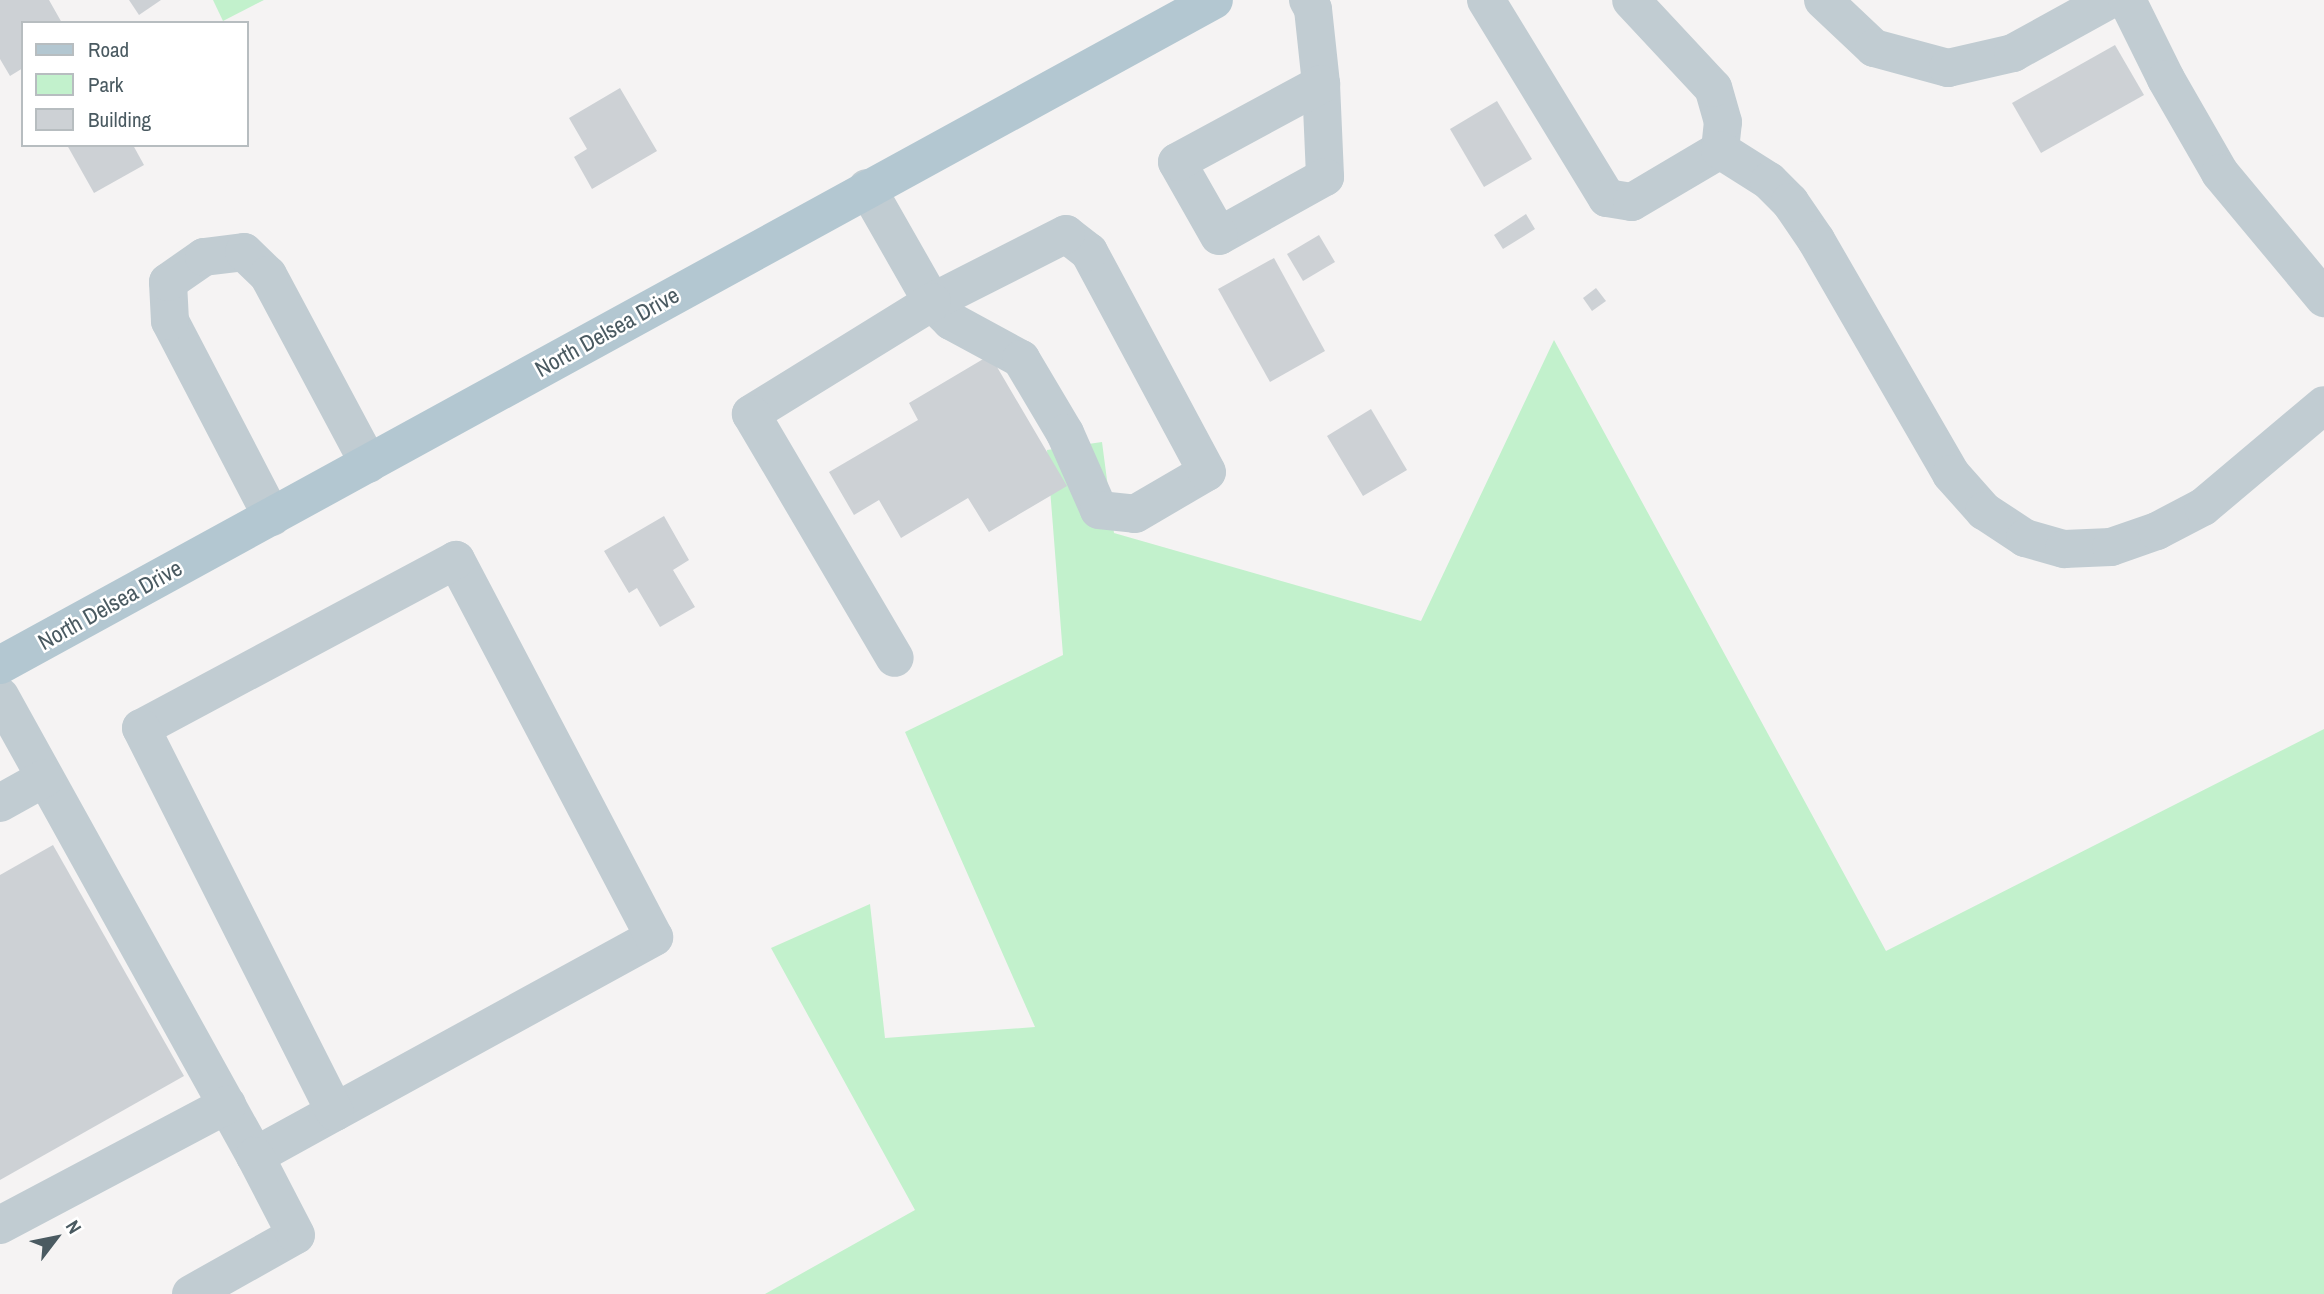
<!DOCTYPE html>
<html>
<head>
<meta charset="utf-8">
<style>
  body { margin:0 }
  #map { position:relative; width:2324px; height:1294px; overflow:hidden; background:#f5f3f3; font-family:"Archivo Narrow",sans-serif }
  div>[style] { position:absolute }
  .green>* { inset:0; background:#c2f1cc }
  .building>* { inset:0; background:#cdd1d5 }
  .minor>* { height:38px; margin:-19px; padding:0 19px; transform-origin:19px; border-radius:19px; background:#c1ccd2 }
  .major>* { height:38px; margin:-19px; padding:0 19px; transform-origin:19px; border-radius:19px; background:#b3c7d1 }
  span { translate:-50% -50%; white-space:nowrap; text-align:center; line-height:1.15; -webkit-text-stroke:5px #fff; paint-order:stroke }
  .street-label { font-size:23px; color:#4a5a61 }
  .legend { position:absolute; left:21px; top:21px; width:228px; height:126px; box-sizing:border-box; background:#fff; border:2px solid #b7bdc0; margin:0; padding:9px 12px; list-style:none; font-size:21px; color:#4a5a61 }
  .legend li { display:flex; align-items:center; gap:14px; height:35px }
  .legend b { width:35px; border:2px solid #b7bdc0 }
  .north { position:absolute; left:21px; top:1203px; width:70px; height:70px; -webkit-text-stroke:5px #fff; paint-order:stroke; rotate:58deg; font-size:19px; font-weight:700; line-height:28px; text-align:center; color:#4a5a61 }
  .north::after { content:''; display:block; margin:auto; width:24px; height:32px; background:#4a5a61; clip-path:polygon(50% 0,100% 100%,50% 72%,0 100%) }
</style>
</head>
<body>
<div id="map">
  <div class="green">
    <i style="clip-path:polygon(213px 0,264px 0,223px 21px)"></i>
    <i style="clip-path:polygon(1554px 340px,1886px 951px,2324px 729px,2324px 1294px,765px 1294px,915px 1210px,771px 948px,870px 904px,885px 1038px,1035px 1027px,905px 732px,1063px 655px,1047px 450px,1102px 442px,1114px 533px,1421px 621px)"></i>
  </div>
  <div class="building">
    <i style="clip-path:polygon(0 0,49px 0,62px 23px,23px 23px,23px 68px,10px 76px,0 59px)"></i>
    <i style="clip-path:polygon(129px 0,161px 0,139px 15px)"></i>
    <i style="clip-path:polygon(2115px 45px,2144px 95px,2041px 153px,2012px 103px)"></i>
    <i style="clip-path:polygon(620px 88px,657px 151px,592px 189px,574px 157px,587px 149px,569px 118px)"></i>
    <i style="clip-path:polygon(1497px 101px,1532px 159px,1484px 187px,1450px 129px)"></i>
    <i style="clip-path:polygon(67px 145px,133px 145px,144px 165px,94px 193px)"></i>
    <i style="clip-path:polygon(1526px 214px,1535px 229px,1503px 249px,1494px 235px)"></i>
    <i style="clip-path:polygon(1319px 235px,1335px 262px,1303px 281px,1287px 254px)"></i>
    <i style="clip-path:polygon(1274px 258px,1325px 351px,1270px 382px,1218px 289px)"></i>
    <i style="clip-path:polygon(1596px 288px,1606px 301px,1592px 311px,1583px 298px)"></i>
    <i style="clip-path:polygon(990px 355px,1067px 486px,989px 532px,968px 498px,901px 538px,879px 500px,854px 515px,829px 472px,918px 420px,909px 403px)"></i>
    <i style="clip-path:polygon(1371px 409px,1407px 470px,1363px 496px,1327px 436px)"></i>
    <i style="clip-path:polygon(664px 516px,689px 560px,673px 570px,695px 607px,660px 627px,637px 588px,629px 593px,604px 551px)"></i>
    <i style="clip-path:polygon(53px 845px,184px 1076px,0 1180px,0 875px)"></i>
  </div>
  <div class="minor">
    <i style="left:1308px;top:0;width:10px;rotate:61deg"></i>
    <i style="left:1313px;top:9px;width:75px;rotate:83.9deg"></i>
    <i style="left:1321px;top:84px;width:93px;rotate:87.5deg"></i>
    <i style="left:1325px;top:177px;width:121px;rotate:150.9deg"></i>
    <i style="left:1219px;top:236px;width:85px;rotate:-119.6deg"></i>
    <i style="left:1177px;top:162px;width:164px;rotate:-28.4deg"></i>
    <i style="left:1486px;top:0;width:232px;rotate:58.6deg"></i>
    <i style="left:1607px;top:198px;width:25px;rotate:9deg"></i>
    <i style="left:1632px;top:202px;width:102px;rotate:-30.6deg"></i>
    <i style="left:1720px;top:150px;width:28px;rotate:-84deg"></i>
    <i style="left:1723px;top:122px;width:35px;rotate:-106deg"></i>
    <i style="left:1713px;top:88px;width:120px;rotate:-133deg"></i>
    <i style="left:1823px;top:0;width:70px;rotate:43.3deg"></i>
    <i style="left:1874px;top:48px;width:77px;rotate:15.1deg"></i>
    <i style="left:1948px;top:68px;width:67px;rotate:-13deg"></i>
    <i style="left:2013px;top:53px;width:110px;rotate:-28.9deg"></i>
    <i style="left:2127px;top:0;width:88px;rotate:63.7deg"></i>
    <i style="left:2166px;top:79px;width:108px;rotate:60.1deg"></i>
    <i style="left:2220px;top:173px;width:163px;rotate:50.2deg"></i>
    <i style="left:1720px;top:150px;width:58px;rotate:32.3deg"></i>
    <i style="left:1769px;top:181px;width:30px;rotate:45deg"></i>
    <i style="left:1790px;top:202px;width:46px;rotate:55.6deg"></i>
    <i style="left:1816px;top:240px;width:270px;rotate:60deg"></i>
    <i style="left:1951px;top:474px;width:50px;rotate:48.3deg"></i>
    <i style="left:1984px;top:511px;width:49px;rotate:33.4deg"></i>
    <i style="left:2025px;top:538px;width:41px;rotate:15.8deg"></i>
    <i style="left:2064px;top:549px;width:47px;rotate:-2.4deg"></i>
    <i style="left:2111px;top:547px;width:49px;rotate:-19.2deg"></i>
    <i style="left:2157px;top:531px;width:52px;rotate:-27.6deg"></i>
    <i style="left:2203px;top:507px;width:158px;rotate:-40.1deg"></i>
    <i style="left:867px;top:188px;width:131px;rotate:60.3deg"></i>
    <i style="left:932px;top:302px;width:27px;rotate:45deg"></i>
    <i style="left:951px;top:321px;width:80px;rotate:28.5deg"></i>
    <i style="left:1021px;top:359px;width:86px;rotate:59.3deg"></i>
    <i style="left:1065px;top:433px;width:84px;rotate:66.2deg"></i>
    <i style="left:1099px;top:510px;width:36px;rotate:6deg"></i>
    <i style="left:1135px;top:514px;width:83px;rotate:-30.3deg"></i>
    <i style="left:1207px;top:472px;width:250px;rotate:-118.2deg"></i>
    <i style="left:1089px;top:252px;width:29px;rotate:-142deg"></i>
    <i style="left:1066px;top:234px;width:150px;rotate:153.1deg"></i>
    <i style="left:932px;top:302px;width:213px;rotate:148.3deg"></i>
    <i style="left:751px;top:414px;width:283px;rotate:59.5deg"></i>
    <i style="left:272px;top:517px;width:221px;rotate:-117.5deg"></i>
    <i style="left:170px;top:321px;width:39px;rotate:-93deg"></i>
    <i style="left:168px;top:282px;width:44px;rotate:-34.8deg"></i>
    <i style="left:204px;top:257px;width:40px;rotate:-7.1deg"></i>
    <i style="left:244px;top:252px;width:33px;rotate:44deg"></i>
    <i style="left:268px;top:275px;width:214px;rotate:61.9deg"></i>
    <i style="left:0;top:696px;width:526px;rotate:61deg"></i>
    <i style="left:255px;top:1156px;width:91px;rotate:-28.8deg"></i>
    <i style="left:335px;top:1112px;width:364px;rotate:-28.7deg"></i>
    <i style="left:654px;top:937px;width:426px;rotate:-117.7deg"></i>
    <i style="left:456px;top:560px;width:357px;rotate:151.9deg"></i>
    <i style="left:141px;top:728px;width:430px;rotate:63.2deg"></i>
    <i style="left:0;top:803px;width:51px;rotate:-29.1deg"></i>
    <i style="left:0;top:1225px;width:257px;rotate:-27.9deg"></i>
    <i style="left:191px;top:1294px;width:120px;rotate:-29.3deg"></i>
    <i style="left:296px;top:1235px;width:89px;rotate:-117.4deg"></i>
  </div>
  <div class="major">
    <i style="left:0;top:665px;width:1384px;rotate:-28.71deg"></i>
  </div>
  <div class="street-label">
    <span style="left:607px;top:332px;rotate:-29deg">North Delsea Drive</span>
    <span style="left:110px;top:605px;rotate:-29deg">North Delsea Drive</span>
  </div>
  <ul class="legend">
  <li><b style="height:9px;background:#b3c7d1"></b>Road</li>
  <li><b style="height:19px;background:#c2f1cc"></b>Park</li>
  <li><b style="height:19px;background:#cdd1d5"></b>Building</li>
  </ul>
  <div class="north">N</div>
</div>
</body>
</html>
